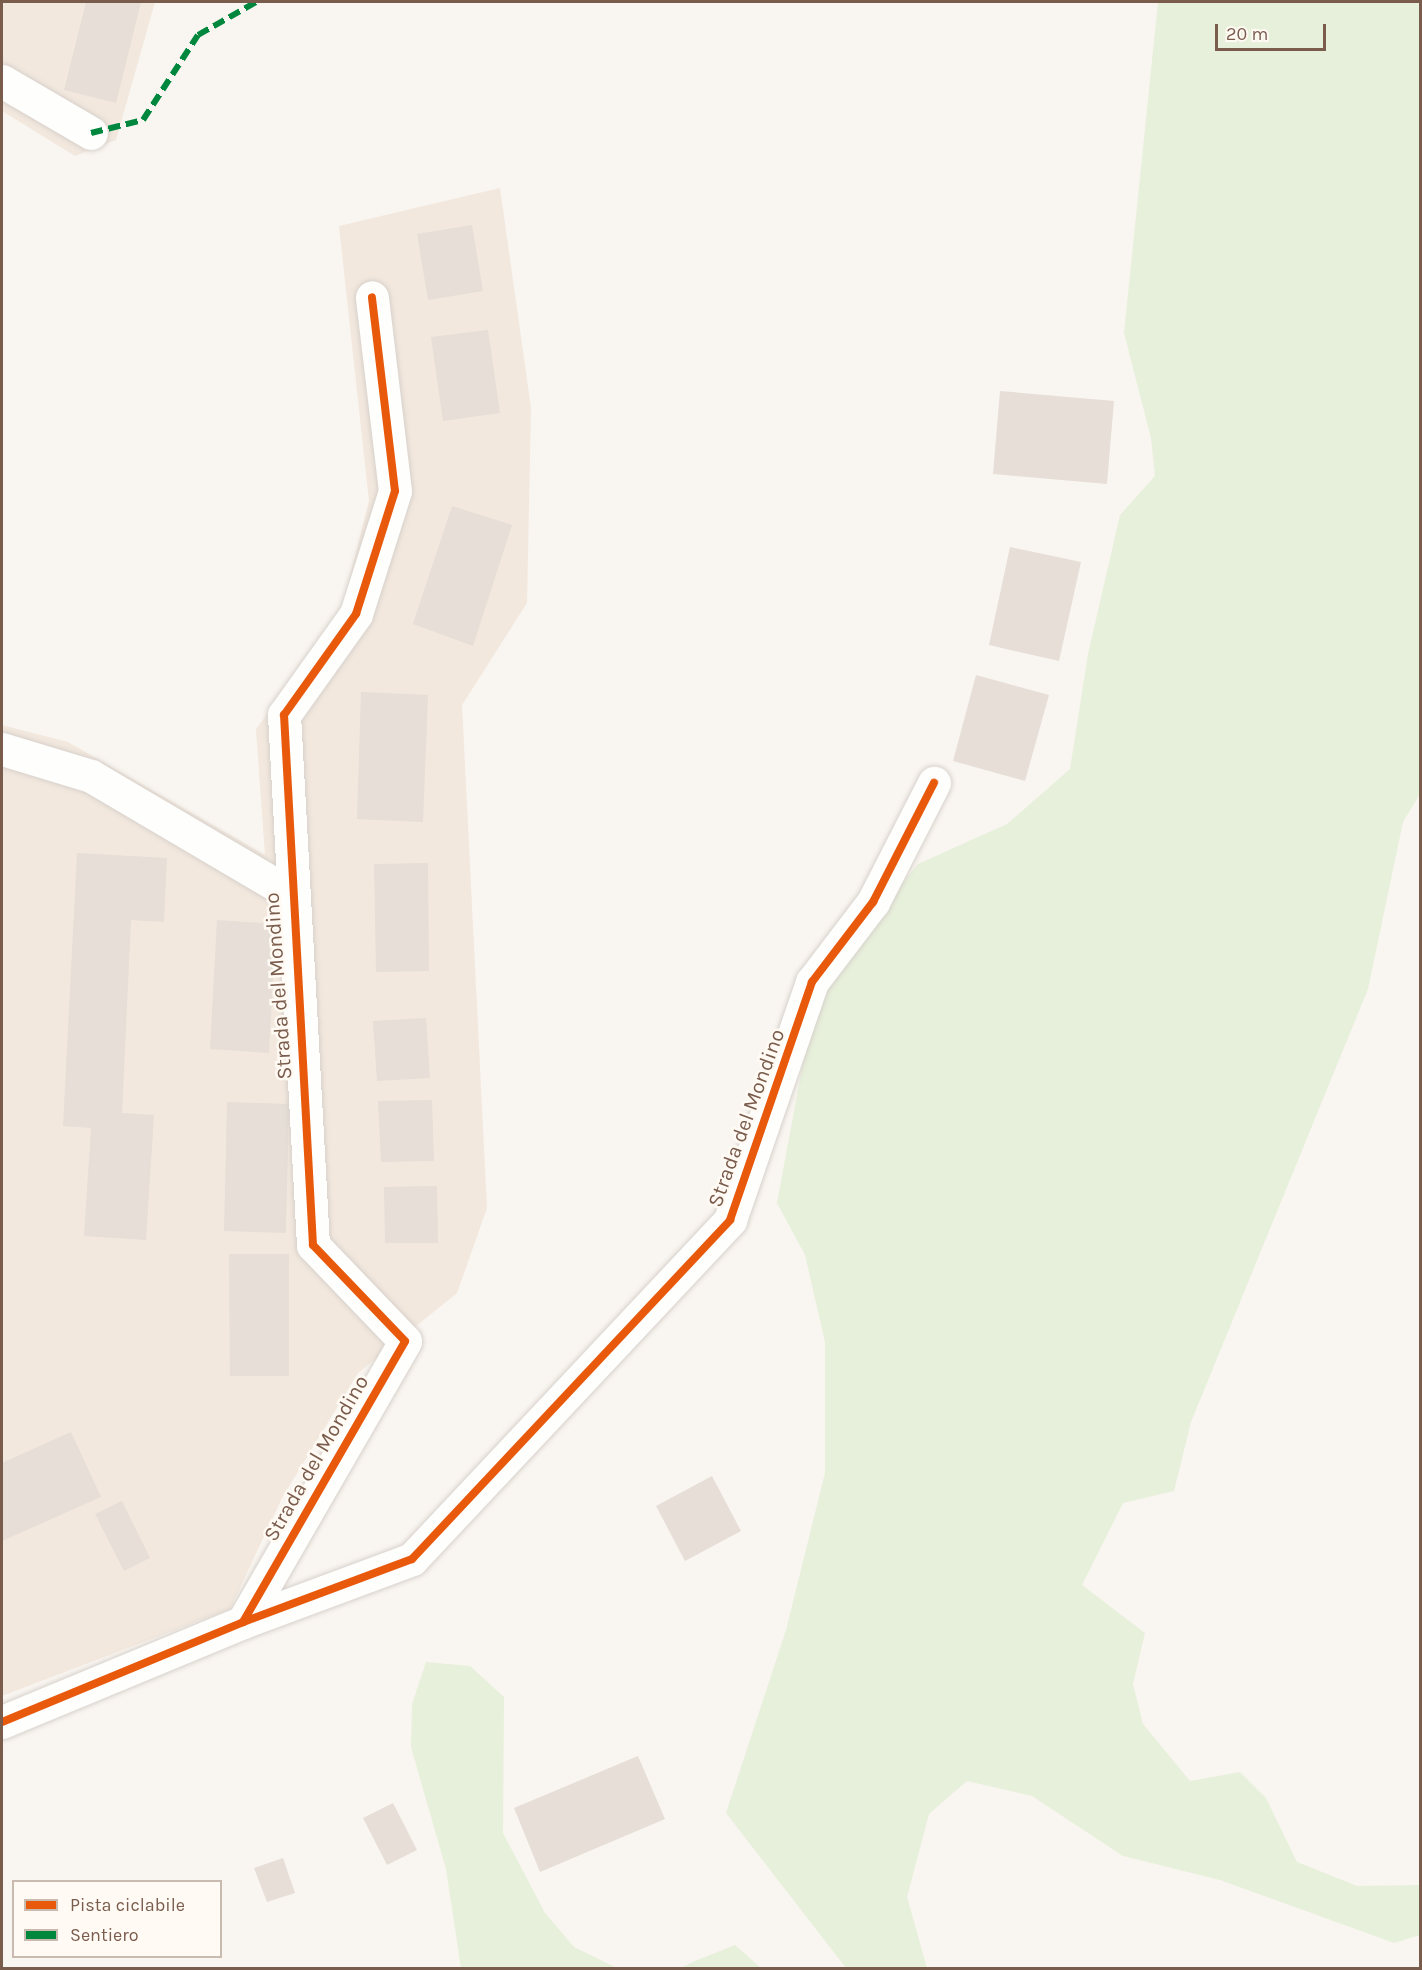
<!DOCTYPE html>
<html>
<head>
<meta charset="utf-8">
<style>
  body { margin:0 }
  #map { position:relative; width:1422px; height:1970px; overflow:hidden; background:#f9f5f0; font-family:Karla,sans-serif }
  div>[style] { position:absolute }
  .residential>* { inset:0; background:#f2e8de }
  .green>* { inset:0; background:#e7f0db }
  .building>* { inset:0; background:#e6ded7 }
  .roads { filter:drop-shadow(0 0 2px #d7d1cb) drop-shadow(0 0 2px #d7d1cb) }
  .minor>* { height:33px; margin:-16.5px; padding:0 16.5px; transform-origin:16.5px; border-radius:16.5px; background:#fefefd }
  .quiet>* { height:6px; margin-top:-3px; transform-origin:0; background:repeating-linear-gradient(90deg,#00873e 0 12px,transparent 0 18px) }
  .cycleway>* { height:8px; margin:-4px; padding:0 4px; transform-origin:4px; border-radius:4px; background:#e8590c }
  span { translate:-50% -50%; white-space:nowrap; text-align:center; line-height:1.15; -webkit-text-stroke:5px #fffaf3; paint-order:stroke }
  .street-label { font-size:21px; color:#7a5c4d }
  .frame { position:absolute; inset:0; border:3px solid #7a5c4d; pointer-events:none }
  .legend { position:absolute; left:12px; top:1880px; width:210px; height:78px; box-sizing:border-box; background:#fffaf3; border:2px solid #cabbb1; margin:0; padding:8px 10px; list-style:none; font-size:18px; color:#7a5c4d }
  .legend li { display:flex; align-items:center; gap:12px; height:30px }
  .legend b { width:30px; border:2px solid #cabbb1 }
  .scale { position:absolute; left:1215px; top:24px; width:111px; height:27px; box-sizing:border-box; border:3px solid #7a5c4d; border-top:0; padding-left:8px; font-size:18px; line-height:21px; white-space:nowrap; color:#7a5c4d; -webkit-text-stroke:4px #fffaf3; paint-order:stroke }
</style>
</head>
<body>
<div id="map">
  <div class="residential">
    <i style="clip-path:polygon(2px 2px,155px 2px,116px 140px,75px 156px,2px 111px)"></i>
    <i style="clip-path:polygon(500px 188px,531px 408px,527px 603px,462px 705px,487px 1208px,457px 1293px,358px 1373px,282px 1498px,230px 1609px,2px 1696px,2px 725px,68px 742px,265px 855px,256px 729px,340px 616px,369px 501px,339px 226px)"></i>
  </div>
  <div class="green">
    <i style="clip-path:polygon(1158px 2px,1420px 2px,1420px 794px,1403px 822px,1368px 989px,1191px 1422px,1174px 1491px,1123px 1503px,1082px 1585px,1145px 1633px,1133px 1684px,1143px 1724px,1190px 1781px,1240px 1772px,1266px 1798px,1297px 1862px,1357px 1886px,1420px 1885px,1420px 1935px,1394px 1943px,1220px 1880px,1123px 1856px,1032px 1796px,967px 1781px,929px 1814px,907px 1897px,927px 1968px,846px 1968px,726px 1813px,786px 1630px,825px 1473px,825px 1342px,805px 1255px,777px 1203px,815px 998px,837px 964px,918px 864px,1007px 824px,1070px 769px,1088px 654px,1120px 515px,1155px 476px,1151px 438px,1124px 333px)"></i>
    <i style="clip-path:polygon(426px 1662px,470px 1666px,504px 1697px,503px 1833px,545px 1913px,574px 1947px,617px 1968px,461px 1968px,446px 1869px,411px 1747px,412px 1704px)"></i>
    <i style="clip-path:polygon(735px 1945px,761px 1968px,681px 1968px,695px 1961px)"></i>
  </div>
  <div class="building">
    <i style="clip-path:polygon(86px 2px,141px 2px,116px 103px,64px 90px)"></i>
    <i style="clip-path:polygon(472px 225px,483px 291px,428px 300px,417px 234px)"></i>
    <i style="clip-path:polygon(488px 330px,500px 413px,443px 421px,431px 337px)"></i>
    <i style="clip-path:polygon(1000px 391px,1114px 401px,1107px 484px,993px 474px)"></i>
    <i style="clip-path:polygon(452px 506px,512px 525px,473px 646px,413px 624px)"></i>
    <i style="clip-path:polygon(1010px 547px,1081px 562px,1059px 661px,989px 645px)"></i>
    <i style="clip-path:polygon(976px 675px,1049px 695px,1025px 781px,953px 761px)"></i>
    <i style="clip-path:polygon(361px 692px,428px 695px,423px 822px,357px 819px)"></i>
    <i style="clip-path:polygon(77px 853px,167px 858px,164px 922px,131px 920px,122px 1113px,154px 1115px,146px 1240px,84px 1236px,91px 1128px,63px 1126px)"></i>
    <i style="clip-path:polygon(428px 863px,429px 971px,376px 972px,374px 864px)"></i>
    <i style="clip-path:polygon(217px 920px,276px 924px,269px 1053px,210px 1049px)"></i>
    <i style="clip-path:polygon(426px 1018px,430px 1078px,377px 1081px,373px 1021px)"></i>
    <i style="clip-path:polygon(432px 1100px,434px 1161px,381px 1162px,378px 1101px)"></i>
    <i style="clip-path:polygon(227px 1102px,289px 1104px,286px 1233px,224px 1231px)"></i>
    <i style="clip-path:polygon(437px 1186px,438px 1243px,385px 1243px,384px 1187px)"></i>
    <i style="clip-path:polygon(229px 1254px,289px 1254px,289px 1376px,230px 1376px)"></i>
    <i style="clip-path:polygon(71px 1432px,101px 1497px,2px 1541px,2px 1463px)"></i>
    <i style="clip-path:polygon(712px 1476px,741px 1531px,685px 1561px,656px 1506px)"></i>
    <i style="clip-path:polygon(122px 1501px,150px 1558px,124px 1571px,95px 1514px)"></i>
    <i style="clip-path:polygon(638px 1756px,665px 1819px,540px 1872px,514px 1808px)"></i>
    <i style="clip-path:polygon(393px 1803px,417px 1850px,387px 1865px,363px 1818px)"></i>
    <i style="clip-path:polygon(283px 1858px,295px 1893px,267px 1902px,254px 1868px)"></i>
  </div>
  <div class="roads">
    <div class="minor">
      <i style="left:2px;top:81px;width:103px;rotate:30.3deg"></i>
      <i style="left:2px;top:749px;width:93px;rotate:16.9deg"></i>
      <i style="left:91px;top:776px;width:231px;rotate:30.5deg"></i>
      <i style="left:243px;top:1622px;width:180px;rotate:-20.4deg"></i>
      <i style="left:412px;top:1559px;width:465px;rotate:-46.8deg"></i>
      <i style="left:730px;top:1220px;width:252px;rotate:-71deg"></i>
      <i style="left:812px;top:982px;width:101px;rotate:-52.7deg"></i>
      <i style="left:873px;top:902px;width:134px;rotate:-62.9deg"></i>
      <i style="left:2px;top:1722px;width:261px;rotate:-22.5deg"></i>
      <i style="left:243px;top:1622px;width:324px;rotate:-60deg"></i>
      <i style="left:405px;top:1341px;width:133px;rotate:-133.8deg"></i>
      <i style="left:313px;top:1245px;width:531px;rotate:-93.13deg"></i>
      <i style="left:284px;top:715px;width:124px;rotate:-54.5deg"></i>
      <i style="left:356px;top:614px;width:129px;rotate:-72.4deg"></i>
      <i style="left:395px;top:491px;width:195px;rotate:-96.8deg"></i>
    </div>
  </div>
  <div class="quiet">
    <i style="left:91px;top:133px;width:54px;rotate:-14deg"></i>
    <i style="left:143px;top:120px;width:101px;rotate:-57.1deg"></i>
    <i style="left:198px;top:35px;width:67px;rotate:-29.6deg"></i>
  </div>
  <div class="cycleway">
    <i style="left:243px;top:1622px;width:180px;rotate:-20.4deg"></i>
    <i style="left:412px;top:1559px;width:465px;rotate:-46.8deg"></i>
    <i style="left:730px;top:1220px;width:252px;rotate:-71deg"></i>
    <i style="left:812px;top:982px;width:101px;rotate:-52.7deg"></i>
    <i style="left:873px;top:902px;width:134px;rotate:-62.9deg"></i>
    <i style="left:2px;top:1722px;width:261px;rotate:-22.5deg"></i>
    <i style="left:243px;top:1622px;width:324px;rotate:-60deg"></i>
    <i style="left:405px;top:1341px;width:133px;rotate:-133.8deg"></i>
    <i style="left:313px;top:1245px;width:531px;rotate:-93.13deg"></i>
    <i style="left:284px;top:715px;width:124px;rotate:-54.5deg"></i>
    <i style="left:356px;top:614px;width:129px;rotate:-72.4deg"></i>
    <i style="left:395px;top:491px;width:195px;rotate:-96.8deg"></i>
  </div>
  <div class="street-label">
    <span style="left:278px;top:986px;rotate:-94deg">Strada del Mondino</span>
    <span style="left:746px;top:1118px;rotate:-70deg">Strada del Mondino</span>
    <span style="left:316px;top:1458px;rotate:-60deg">Strada del Mondino</span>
  </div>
  <div class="frame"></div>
  <ul class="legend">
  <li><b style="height:8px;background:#e8590c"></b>Pista ciclabile</li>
  <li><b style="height:8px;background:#00873e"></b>Sentiero</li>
  </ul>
  <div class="scale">20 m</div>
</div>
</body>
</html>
